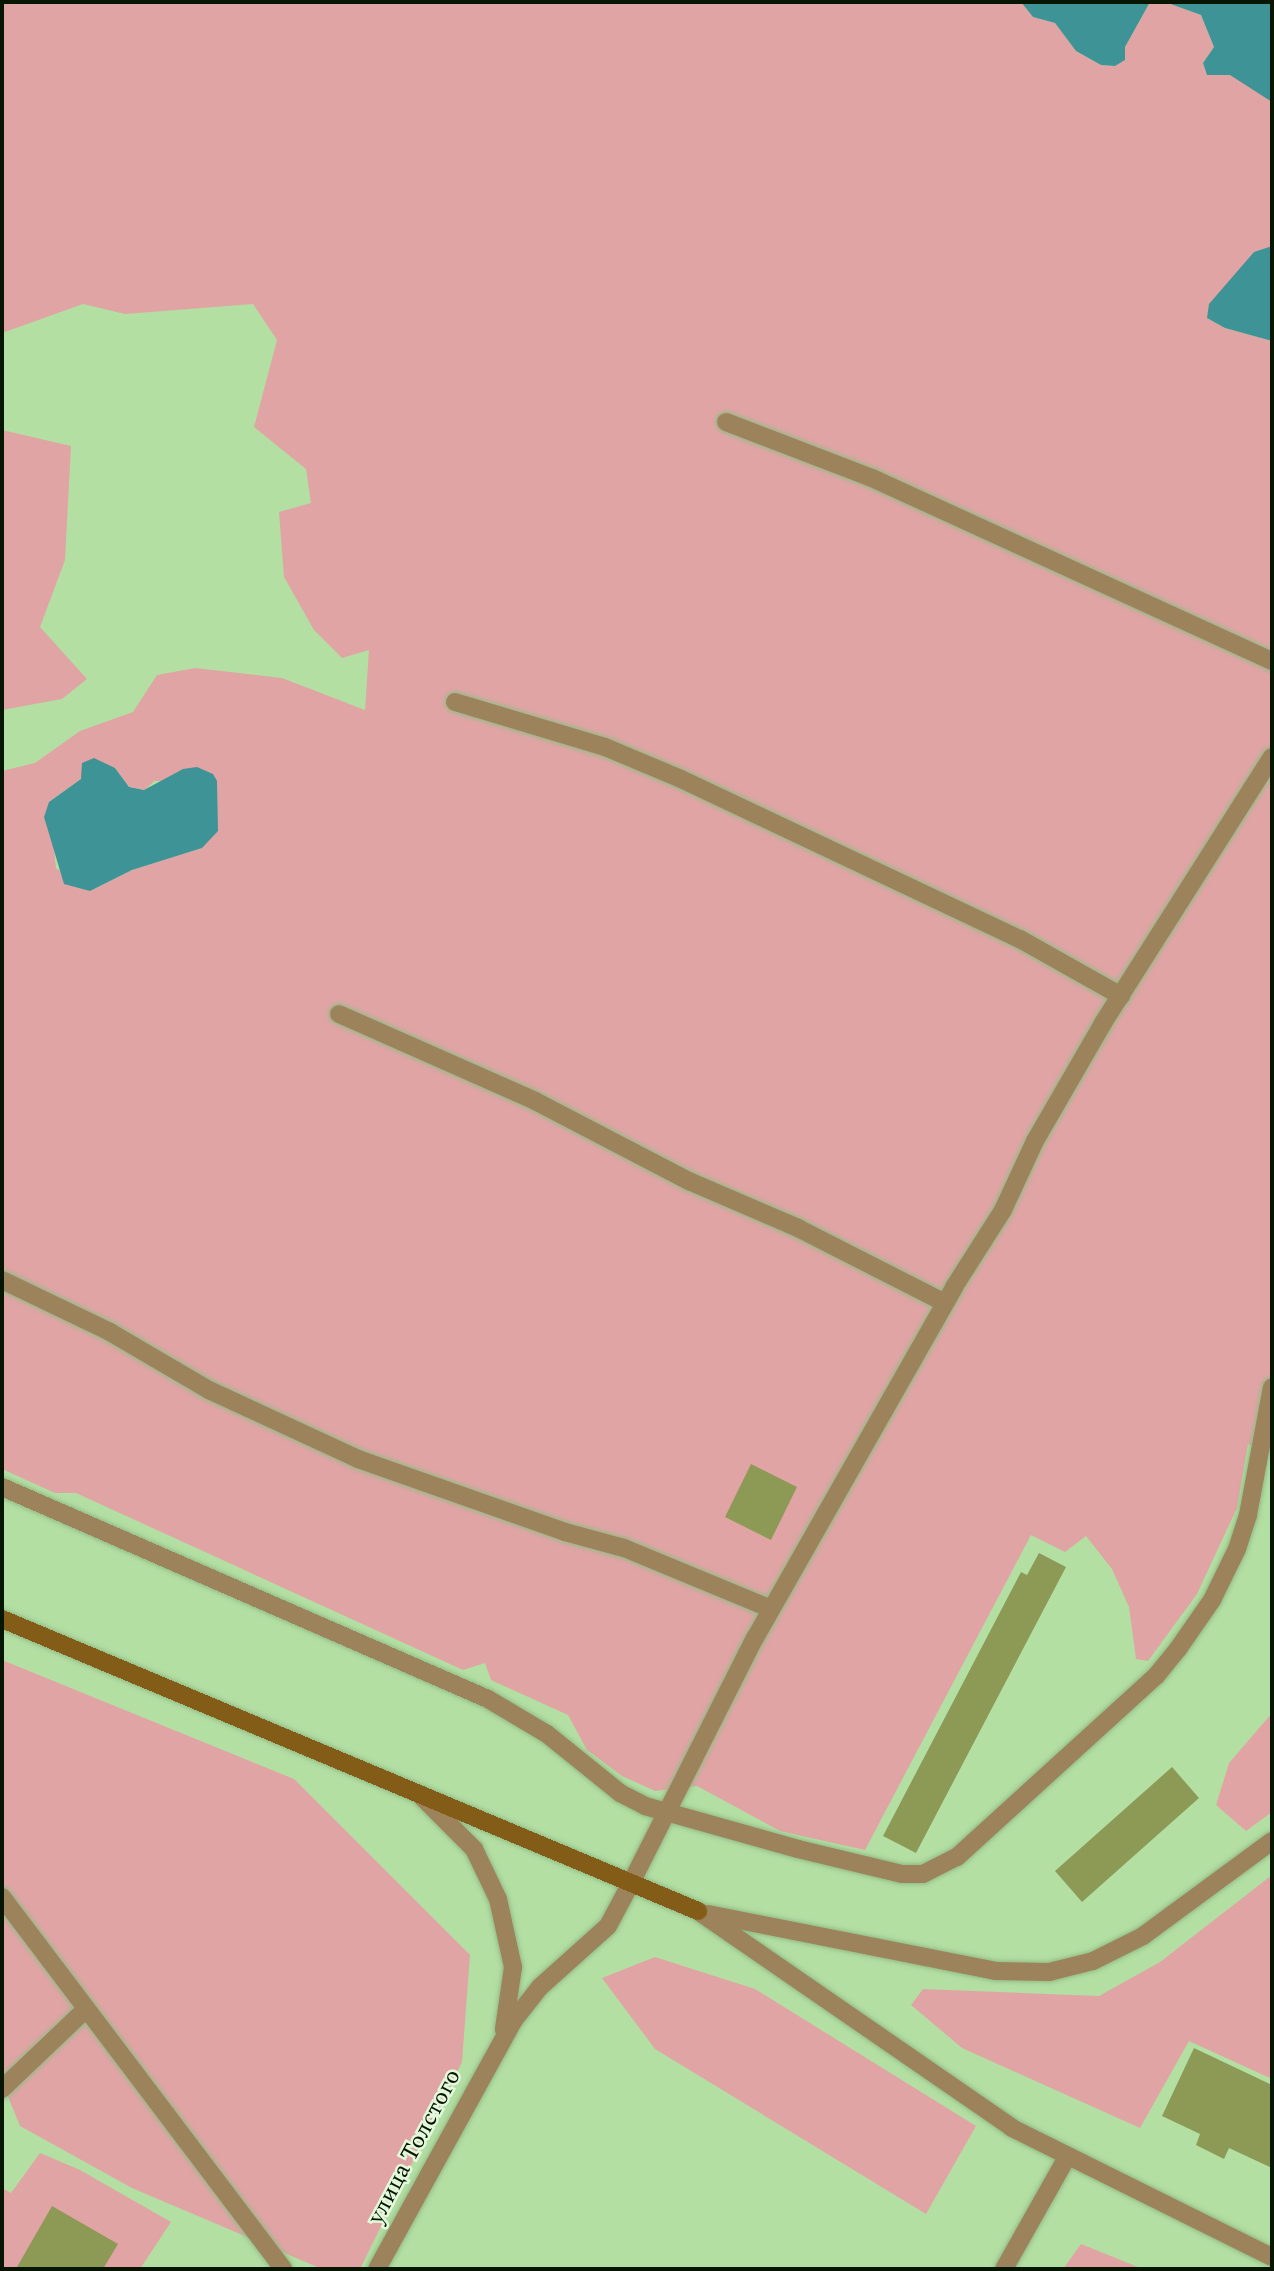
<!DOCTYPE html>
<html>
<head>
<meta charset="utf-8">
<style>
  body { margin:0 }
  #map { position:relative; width:1274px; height:2271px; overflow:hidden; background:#b3dfa3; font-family:Spectral,serif }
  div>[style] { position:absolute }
  .green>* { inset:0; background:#e1a4a5 }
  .water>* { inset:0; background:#3d9395 }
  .building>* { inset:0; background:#8d9a55 }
  .roads { filter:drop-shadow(0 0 2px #94bb86) drop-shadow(0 0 2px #94bb86) }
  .lane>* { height:18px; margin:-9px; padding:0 9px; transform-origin:9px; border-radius:9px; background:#9d835c }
  .street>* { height:18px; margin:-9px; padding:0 9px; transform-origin:9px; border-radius:9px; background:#9d835c }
  .secondary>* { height:18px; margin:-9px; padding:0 9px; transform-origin:9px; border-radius:9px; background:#835d17 }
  span { translate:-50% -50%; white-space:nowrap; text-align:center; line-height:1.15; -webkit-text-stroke:5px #e3f9db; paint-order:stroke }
  .street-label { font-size:24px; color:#071602 }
  .frame { position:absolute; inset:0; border:4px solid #071602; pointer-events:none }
</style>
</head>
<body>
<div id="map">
  <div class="green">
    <i style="clip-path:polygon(evenodd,2px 2px,1021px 2px,1033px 17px,1055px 23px,1076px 51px,1101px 65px,1115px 66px,1125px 60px,1125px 47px,1150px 2px,1165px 2px,1201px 15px,1214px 47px,1203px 63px,1207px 75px,1230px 75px,1251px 84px,1272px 102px,1272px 246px,1254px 252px,1207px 318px,1225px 328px,1272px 341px,1272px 1454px,1248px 1444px,1237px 1508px,1197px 1594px,1148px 1661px,1136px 1659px,1129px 1607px,1112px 1569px,1086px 1536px,1065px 1552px,1031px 1535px,865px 1850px,780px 1831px,697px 1786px,655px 1791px,622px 1776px,587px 1750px,568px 1715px,491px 1680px,485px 1663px,463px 1670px,76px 1493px,55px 1493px,2px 1469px,2px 771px,35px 763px,80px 731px,133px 712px,157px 675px,195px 668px,282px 678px,365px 710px,369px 650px,342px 658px,314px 630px,284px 577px,279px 512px,311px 503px,306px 469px,254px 427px,277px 340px,253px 304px,125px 314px,83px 304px,2px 333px,2px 2px,115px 768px,129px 787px,145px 790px,154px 781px,217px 781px,217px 802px,202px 848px,132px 870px,90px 891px,56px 868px,49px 802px,81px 779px,115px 768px)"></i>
    <i style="clip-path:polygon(2px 430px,71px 446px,65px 560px,40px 627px,87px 679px,62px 699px,2px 710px)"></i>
    <i style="clip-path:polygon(2px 1660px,294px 1779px,470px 1955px,462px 2062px,360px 2269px,322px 2269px,132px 2188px,20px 2126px,2px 2082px)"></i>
    <i style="clip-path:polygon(1272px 1713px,1272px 1812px,1246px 1831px,1216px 1805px,1229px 1763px)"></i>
    <i style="clip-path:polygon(1272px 1875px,1272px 2079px,1189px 2041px,1140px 2128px,962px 2048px,911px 2005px,923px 1989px,1099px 1996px,1160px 1962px)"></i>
    <i style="clip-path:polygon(655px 1957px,755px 1989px,976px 2126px,926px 2214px,655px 2049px,602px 1978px)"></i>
    <i style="clip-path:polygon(40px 2153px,80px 2170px,171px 2222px,140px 2269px,2px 2269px,2px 2188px,11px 2193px)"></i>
    <i style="clip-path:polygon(1081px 2244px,1143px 2269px,1063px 2269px)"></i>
  </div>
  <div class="water">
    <i style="clip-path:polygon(1021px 2px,1150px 2px,1125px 47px,1125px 60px,1115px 66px,1101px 65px,1076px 51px,1055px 23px,1033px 17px)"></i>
    <i style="clip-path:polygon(1165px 2px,1272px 2px,1272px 102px,1230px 75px,1207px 75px,1203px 63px,1214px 47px,1201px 15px)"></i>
    <i style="clip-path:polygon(1272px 246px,1272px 341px,1225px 328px,1207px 318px,1209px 304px,1254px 252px)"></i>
    <i style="clip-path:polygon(94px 758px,115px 768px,129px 787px,144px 790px,183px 769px,197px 767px,213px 774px,217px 781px,218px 831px,202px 848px,132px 870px,90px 891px,64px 884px,44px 817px,49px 802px,81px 779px,82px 763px)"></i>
  </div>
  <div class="building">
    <i style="clip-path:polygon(751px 1464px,797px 1487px,771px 1540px,725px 1517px)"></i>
    <i style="clip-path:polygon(1039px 1553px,1066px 1567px,916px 1853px,883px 1836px,1021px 1572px,1027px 1575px)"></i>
    <i style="clip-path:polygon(1172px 1767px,1199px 1798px,1082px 1902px,1055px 1871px)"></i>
    <i style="clip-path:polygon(1194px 2048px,1272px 2085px,1272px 2168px,1229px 2148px,1224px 2159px,1196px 2145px,1200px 2134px,1162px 2116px)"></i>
    <i style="clip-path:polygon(52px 2206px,118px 2244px,103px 2269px,17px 2267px)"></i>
  </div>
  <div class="roads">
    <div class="lane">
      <i style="left:726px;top:422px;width:156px;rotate:21deg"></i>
      <i style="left:872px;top:478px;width:440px;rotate:24.6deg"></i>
      <i style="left:455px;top:702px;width:157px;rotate:16.7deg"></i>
      <i style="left:605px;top:747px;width:82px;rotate:22.8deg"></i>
      <i style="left:681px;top:779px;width:375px;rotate:25.3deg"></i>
      <i style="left:1020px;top:939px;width:116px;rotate:29.4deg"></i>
      <i style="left:339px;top:1014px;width:214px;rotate:23.9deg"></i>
      <i style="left:535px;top:1101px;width:174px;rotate:27.5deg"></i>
      <i style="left:689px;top:1181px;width:119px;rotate:23.3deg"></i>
      <i style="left:798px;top:1228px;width:165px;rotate:27deg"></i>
      <i style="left:2px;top:1280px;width:120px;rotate:25.7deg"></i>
      <i style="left:110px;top:1332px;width:115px;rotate:30.4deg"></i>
      <i style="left:209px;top:1390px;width:164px;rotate:24.8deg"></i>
      <i style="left:358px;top:1459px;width:219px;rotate:19.4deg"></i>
      <i style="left:565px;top:1532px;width:61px;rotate:15.2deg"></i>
      <i style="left:624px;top:1548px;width:159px;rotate:22.5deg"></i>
      <i style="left:2px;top:1487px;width:530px;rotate:23.57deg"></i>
      <i style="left:488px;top:1699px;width:69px;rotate:30.7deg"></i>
      <i style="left:547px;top:1734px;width:94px;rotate:38.9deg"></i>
      <i style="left:620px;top:1793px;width:28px;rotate:27deg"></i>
      <i style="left:645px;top:1806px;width:159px;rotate:15.7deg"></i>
      <i style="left:798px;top:1849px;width:107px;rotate:13.5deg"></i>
      <i style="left:902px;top:1874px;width:21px"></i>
      <i style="left:923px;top:1874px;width:38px;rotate:-27deg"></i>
      <i style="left:957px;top:1857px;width:269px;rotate:-42.3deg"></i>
      <i style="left:1156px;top:1676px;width:35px;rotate:-51deg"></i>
      <i style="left:1178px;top:1649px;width:60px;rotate:-55.2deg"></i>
      <i style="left:1212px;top:1600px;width:57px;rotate:-63.9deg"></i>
      <i style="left:1237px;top:1549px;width:36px;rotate:-72deg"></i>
      <i style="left:1248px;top:1515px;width:130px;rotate:-79.4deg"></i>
      <i style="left:631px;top:1883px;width:275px;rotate:-63.2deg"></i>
      <i style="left:755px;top:1638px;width:403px;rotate:-60.4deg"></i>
      <i style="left:954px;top:1287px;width:91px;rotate:-57.5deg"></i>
      <i style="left:1003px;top:1210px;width:76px;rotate:-65.1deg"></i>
      <i style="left:1035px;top:1141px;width:136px;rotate:-60deg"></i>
      <i style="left:1103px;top:1023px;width:315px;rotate:-57.6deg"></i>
      <i style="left:2px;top:1897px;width:466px;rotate:52.9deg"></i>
      <i style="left:2px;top:2089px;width:116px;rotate:-43.6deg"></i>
      <i style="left:1004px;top:2269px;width:129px;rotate:-60.6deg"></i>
    </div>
    <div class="street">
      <i style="left:422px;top:1797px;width:74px;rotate:45deg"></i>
      <i style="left:474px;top:1849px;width:55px;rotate:64.4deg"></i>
      <i style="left:498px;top:1899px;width:70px;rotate:77.6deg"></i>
      <i style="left:513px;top:1967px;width:63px;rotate:98.3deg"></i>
      <i style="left:698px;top:1911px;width:382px;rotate:34.6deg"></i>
      <i style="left:1012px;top:2128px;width:290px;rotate:26.4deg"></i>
      <i style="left:708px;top:1914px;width:293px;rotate:11.2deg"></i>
      <i style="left:995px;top:1971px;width:54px;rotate:1.1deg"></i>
      <i style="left:1049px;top:1972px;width:45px;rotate:-14deg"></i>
      <i style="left:1093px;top:1961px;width:56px;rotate:-26.6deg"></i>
      <i style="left:1143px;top:1936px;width:160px;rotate:-36.4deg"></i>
      <i style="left:377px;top:2269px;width:284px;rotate:-61.2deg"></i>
      <i style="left:514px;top:2020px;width:42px;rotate:-51.8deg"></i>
      <i style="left:540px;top:1987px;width:91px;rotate:-41.9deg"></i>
      <i style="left:608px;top:1926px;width:49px;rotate:-61.9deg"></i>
    </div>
    <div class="secondary">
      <i style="left:2px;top:1619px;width:755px;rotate:22.76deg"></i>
    </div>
  </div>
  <div class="street-label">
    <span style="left:415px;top:2147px;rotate:-62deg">улица Толстого</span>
  </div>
  <div class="frame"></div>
</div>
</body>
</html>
